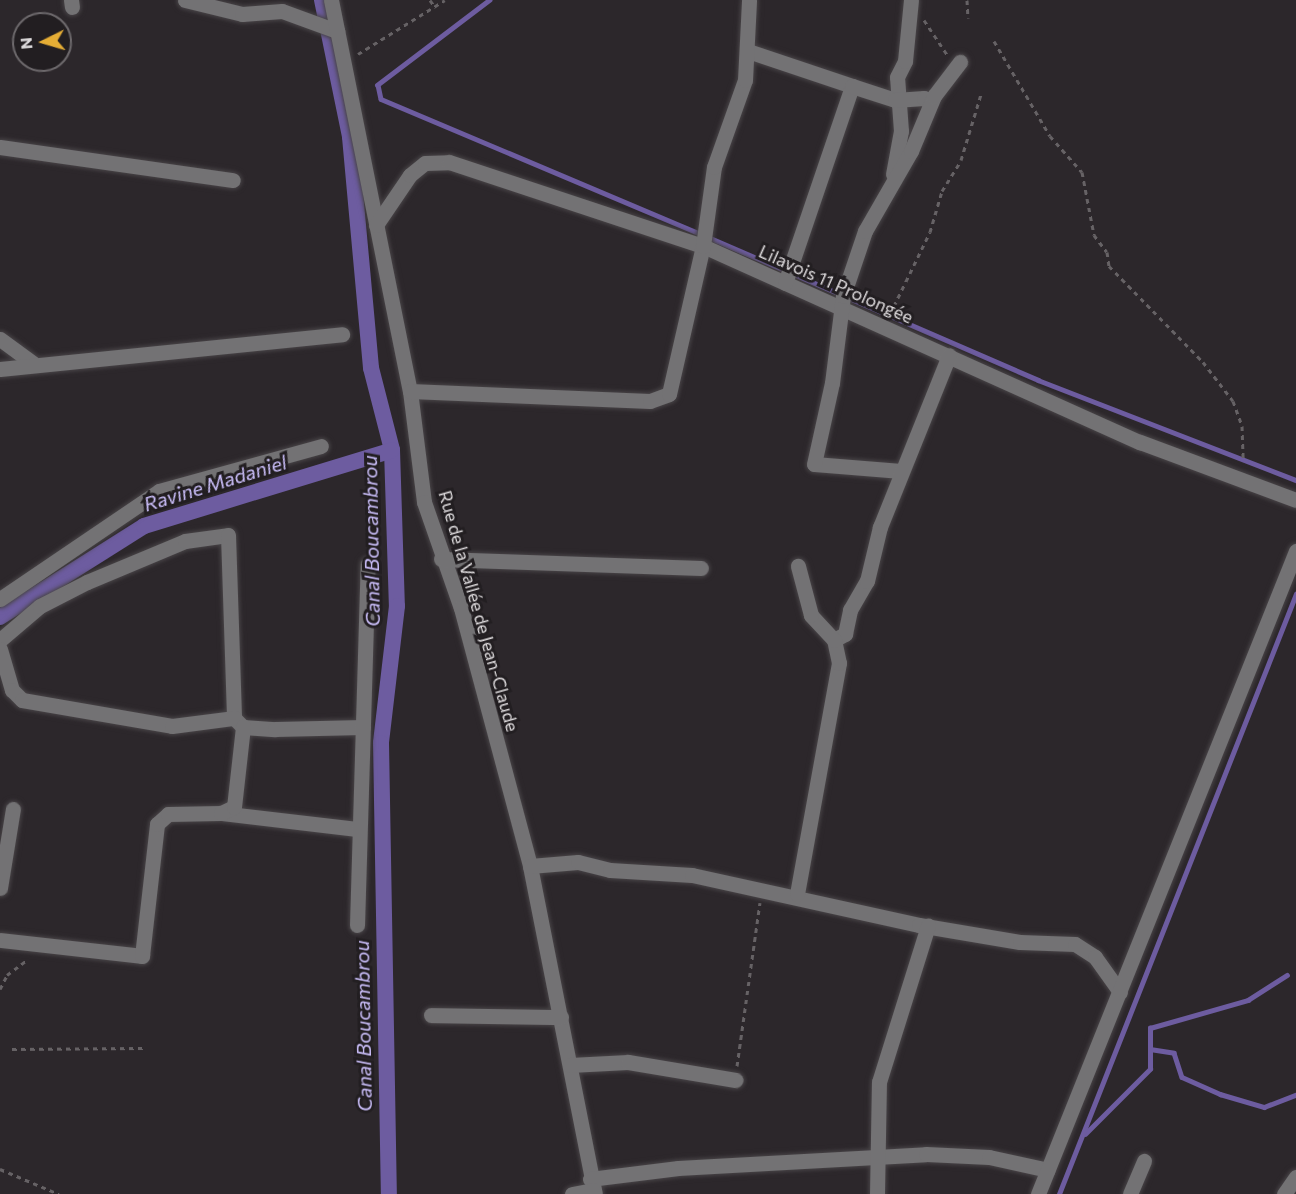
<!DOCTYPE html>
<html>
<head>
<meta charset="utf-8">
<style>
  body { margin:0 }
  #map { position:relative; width:1296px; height:1194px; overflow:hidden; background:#2c272b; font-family:Commissioner,sans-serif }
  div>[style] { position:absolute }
  .stream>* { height:4.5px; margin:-2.25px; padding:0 2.25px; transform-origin:2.25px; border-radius:2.25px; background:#6d5ca0 }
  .canal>* { height:16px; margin:-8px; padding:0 8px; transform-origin:8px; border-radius:8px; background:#6d5ca0 }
  .path>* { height:3px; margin-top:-1.5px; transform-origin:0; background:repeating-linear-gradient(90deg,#666265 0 4.5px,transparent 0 9px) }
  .roads { filter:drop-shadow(0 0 2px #484447) drop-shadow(0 0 2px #484447) }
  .minor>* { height:15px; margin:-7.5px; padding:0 7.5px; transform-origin:7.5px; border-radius:7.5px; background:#737274 }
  span { translate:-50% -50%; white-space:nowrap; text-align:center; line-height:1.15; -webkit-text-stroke:6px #221e21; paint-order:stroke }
  .street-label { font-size:18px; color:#dddadc }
  .water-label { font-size:20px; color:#cabef9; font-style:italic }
  .north { position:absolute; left:12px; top:12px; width:60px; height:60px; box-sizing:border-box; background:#221e21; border:2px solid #6d696c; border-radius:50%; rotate:265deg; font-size:16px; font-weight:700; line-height:24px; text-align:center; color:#dddadc }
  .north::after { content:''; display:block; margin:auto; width:21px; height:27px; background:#e5ad35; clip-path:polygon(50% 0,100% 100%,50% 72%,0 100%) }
</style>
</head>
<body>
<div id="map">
  <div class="stream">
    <i style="left:490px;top:0;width:141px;rotate:142.8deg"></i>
    <i style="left:378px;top:85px;width:14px;rotate:78deg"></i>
    <i style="left:381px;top:99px;width:346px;rotate:22.9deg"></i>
    <i style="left:708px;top:237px;width:360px;rotate:23.4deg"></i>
    <i style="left:1038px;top:380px;width:277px;rotate:21.2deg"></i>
    <i style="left:1150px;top:1049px;width:24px;rotate:9deg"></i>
    <i style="left:1174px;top:1053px;width:25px;rotate:72deg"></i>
    <i style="left:1182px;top:1077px;width:42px;rotate:24.1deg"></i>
    <i style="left:1220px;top:1094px;width:46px;rotate:16.5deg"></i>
    <i style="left:1264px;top:1107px;width:34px;rotate:-21deg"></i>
    <i style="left:1085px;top:1134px;width:92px;rotate:-45deg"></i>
    <i style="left:1150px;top:1069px;width:41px;rotate:-90deg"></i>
    <i style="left:1150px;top:1028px;width:102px;rotate:-15.9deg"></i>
    <i style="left:1248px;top:1000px;width:46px;rotate:-32.7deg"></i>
    <i style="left:1059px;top:1194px;width:645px;rotate:-68.45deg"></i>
  </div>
  <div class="canal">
    <i style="left:322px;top:0;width:140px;rotate:78.4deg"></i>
    <i style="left:350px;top:137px;width:232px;rotate:84.8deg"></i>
    <i style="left:371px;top:368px;width:85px;rotate:75.6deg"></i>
    <i style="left:392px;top:450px;width:156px;rotate:88.2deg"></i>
    <i style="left:397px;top:606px;width:138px;rotate:96.7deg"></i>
    <i style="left:381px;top:743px;width:451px;rotate:89deg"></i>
    <i style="left:0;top:617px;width:170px;rotate:-32.3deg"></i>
    <i style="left:144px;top:526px;width:259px;rotate:-17deg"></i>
  </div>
  <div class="path">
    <i style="left:430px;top:0;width:9px;rotate:54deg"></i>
    <i style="left:967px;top:0;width:18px;rotate:87deg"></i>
    <i style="left:924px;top:20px;width:43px;rotate:56.3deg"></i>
    <i style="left:994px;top:41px;width:110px;rotate:59.5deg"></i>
    <i style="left:1050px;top:136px;width:48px;rotate:48.4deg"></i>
    <i style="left:1082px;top:172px;width:64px;rotate:79.2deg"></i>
    <i style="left:1094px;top:235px;width:21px;rotate:53deg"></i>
    <i style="left:1107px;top:252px;width:14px;rotate:82deg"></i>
    <i style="left:1109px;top:266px;width:134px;rotate:45.6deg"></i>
    <i style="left:1203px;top:362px;width:49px;rotate:52.4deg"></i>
    <i style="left:1233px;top:401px;width:27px;rotate:70deg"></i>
    <i style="left:1242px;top:426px;width:34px;rotate:88deg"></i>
    <i style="left:358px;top:54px;width:102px;rotate:-31.8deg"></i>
    <i style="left:890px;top:314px;width:91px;rotate:-64deg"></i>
    <i style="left:930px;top:232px;width:43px;rotate:-73.7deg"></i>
    <i style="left:942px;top:191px;width:36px;rotate:-58deg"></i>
    <i style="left:961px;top:160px;width:69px;rotate:-73.1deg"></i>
    <i style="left:0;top:989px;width:16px;rotate:-63deg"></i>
    <i style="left:7px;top:975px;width:26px;rotate:-37deg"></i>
    <i style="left:12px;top:1049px;width:132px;rotate:-0.4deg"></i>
    <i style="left:737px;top:1066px;width:165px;rotate:-82deg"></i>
    <i style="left:0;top:1169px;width:64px;rotate:23deg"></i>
  </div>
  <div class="roads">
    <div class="minor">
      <i style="left:71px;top:0;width:7px;rotate:82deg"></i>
      <i style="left:185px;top:0;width:59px;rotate:13.8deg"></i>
      <i style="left:242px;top:14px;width:40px;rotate:-4.3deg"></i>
      <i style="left:282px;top:11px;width:59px;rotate:20deg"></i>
      <i style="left:331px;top:0;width:399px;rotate:78.6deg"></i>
      <i style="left:410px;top:391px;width:112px;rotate:82.8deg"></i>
      <i style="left:424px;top:502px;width:112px;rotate:70.8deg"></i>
      <i style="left:461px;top:608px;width:267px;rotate:75deg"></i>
      <i style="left:530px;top:866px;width:334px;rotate:78.8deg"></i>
      <i style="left:748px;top:51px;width:110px;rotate:18.6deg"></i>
      <i style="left:0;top:147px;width:235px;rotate:8.1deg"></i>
      <i style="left:893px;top:174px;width:44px;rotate:-79.5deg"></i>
      <i style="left:901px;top:131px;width:54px;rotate:-94.2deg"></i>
      <i style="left:897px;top:77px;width:18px;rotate:-63deg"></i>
      <i style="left:905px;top:61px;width:61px;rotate:-84.4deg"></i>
      <i style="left:376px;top:225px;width:60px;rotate:-55.8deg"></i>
      <i style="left:410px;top:175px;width:19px;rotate:-39deg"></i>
      <i style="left:425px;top:163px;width:24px;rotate:-2deg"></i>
      <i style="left:449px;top:162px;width:268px;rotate:18.3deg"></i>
      <i style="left:703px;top:246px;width:479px;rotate:24.2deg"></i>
      <i style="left:1140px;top:442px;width:166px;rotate:20.4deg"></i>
      <i style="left:785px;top:283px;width:208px;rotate:-71.2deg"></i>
      <i style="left:852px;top:86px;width:45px;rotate:18deg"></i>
      <i style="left:895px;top:100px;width:29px;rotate:-4deg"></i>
      <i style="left:924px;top:98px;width:8px;rotate:40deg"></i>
      <i style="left:0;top:339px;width:42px;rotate:36.3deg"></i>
      <i style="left:0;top:369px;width:344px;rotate:-5.8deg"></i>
      <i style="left:410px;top:391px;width:240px;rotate:2.4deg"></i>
      <i style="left:650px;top:401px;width:20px;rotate:-20deg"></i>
      <i style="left:669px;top:394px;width:152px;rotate:-77.1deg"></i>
      <i style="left:703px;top:246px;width:80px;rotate:-82.1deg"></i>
      <i style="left:714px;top:167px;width:92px;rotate:-70.4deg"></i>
      <i style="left:745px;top:80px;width:80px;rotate:-87.1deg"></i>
      <i style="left:901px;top:471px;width:87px;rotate:-175.4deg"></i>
      <i style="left:814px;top:464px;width:83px;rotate:-77.5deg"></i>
      <i style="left:832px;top:383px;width:88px;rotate:-82.8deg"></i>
      <i style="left:843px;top:296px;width:69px;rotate:-71.3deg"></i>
      <i style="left:865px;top:231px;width:92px;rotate:-60.1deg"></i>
      <i style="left:911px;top:151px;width:60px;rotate:-67.3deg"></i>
      <i style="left:934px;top:96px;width:43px;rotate:-52.6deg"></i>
      <i style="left:441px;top:559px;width:260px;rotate:2deg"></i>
      <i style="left:0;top:599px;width:192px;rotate:-34.2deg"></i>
      <i style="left:159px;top:491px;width:168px;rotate:-15.5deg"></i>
      <i style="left:0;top:640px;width:52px;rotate:-40.4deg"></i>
      <i style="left:40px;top:606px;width:53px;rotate:-27.1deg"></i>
      <i style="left:87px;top:582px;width:106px;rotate:-22.7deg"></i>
      <i style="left:185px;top:541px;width:43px;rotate:-7.9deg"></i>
      <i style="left:228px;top:535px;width:183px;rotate:88.1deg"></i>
      <i style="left:234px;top:718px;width:13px;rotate:45deg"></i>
      <i style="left:243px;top:727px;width:32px;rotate:4deg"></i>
      <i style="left:275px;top:729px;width:88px;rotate:-1.3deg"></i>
      <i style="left:834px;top:640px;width:13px;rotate:-29deg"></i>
      <i style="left:845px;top:634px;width:25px;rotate:-78deg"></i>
      <i style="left:850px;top:610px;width:34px;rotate:-60deg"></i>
      <i style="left:867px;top:581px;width:56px;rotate:-76.5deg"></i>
      <i style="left:880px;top:527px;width:185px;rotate:-68.1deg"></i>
      <i style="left:0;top:649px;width:43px;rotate:73.7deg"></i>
      <i style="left:12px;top:690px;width:14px;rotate:45deg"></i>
      <i style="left:22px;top:700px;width:152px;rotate:9.8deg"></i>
      <i style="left:172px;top:726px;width:63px;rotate:-7.4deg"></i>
      <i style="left:221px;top:813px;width:138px;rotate:6.7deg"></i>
      <i style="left:530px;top:866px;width:48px;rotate:-4.8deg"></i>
      <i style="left:578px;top:862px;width:33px;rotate:14deg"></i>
      <i style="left:610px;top:870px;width:82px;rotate:3.5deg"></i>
      <i style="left:692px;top:875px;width:232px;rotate:12.4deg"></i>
      <i style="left:919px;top:925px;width:102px;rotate:9.6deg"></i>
      <i style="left:1020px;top:942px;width:55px;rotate:2.1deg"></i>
      <i style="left:1075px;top:944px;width:24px;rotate:33deg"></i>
      <i style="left:1095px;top:957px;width:43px;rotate:54.5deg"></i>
      <i style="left:0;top:888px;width:80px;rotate:-80.7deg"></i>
      <i style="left:797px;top:894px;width:235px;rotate:-79.7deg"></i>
      <i style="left:839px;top:663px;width:24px;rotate:-102deg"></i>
      <i style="left:834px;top:640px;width:34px;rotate:-133deg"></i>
      <i style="left:811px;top:615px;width:51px;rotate:-104.9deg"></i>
      <i style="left:357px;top:925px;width:361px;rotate:-88.3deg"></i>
      <i style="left:0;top:940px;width:143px;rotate:6.4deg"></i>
      <i style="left:142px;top:956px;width:133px;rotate:-83.5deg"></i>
      <i style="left:157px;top:824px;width:15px;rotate:-42deg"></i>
      <i style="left:168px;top:814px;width:53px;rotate:-1.1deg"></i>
      <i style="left:221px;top:813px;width:14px;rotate:-25deg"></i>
      <i style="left:234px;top:807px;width:81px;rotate:-83.6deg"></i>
      <i style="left:431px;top:1015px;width:130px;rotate:0.9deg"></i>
      <i style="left:570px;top:1065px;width:58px;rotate:-3deg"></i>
      <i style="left:628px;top:1062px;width:109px;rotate:9.5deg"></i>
      <i style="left:590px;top:1179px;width:89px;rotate:-7.1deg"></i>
      <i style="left:678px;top:1168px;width:248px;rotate:-3.2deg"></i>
      <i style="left:926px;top:1154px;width:63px;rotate:2.7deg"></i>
      <i style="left:989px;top:1157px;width:60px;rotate:12.4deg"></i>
      <i style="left:572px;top:1194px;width:21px;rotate:-11deg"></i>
      <i style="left:877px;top:1194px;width:112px;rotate:-89deg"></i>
      <i style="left:879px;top:1082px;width:164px;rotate:-72.6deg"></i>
      <i style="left:1038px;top:1194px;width:693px;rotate:-68.14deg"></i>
      <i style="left:1130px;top:1194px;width:36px;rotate:-67deg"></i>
      <i style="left:1284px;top:1194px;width:21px;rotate:-55deg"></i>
    </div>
  </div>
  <div class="street-label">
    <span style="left:836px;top:284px;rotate:24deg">Lilavois 11 Prolongée</span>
    <span style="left:479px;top:611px;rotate:74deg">Rue de la Vallée de Jean-Claude</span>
  </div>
  <div class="water-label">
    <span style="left:215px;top:483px;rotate:-17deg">Ravine Madaniel</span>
    <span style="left:371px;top:541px;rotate:-91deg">Canal Boucambrou</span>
    <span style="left:363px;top:1026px;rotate:-91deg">Canal Boucambrou</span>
  </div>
  <div class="north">N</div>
</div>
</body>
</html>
